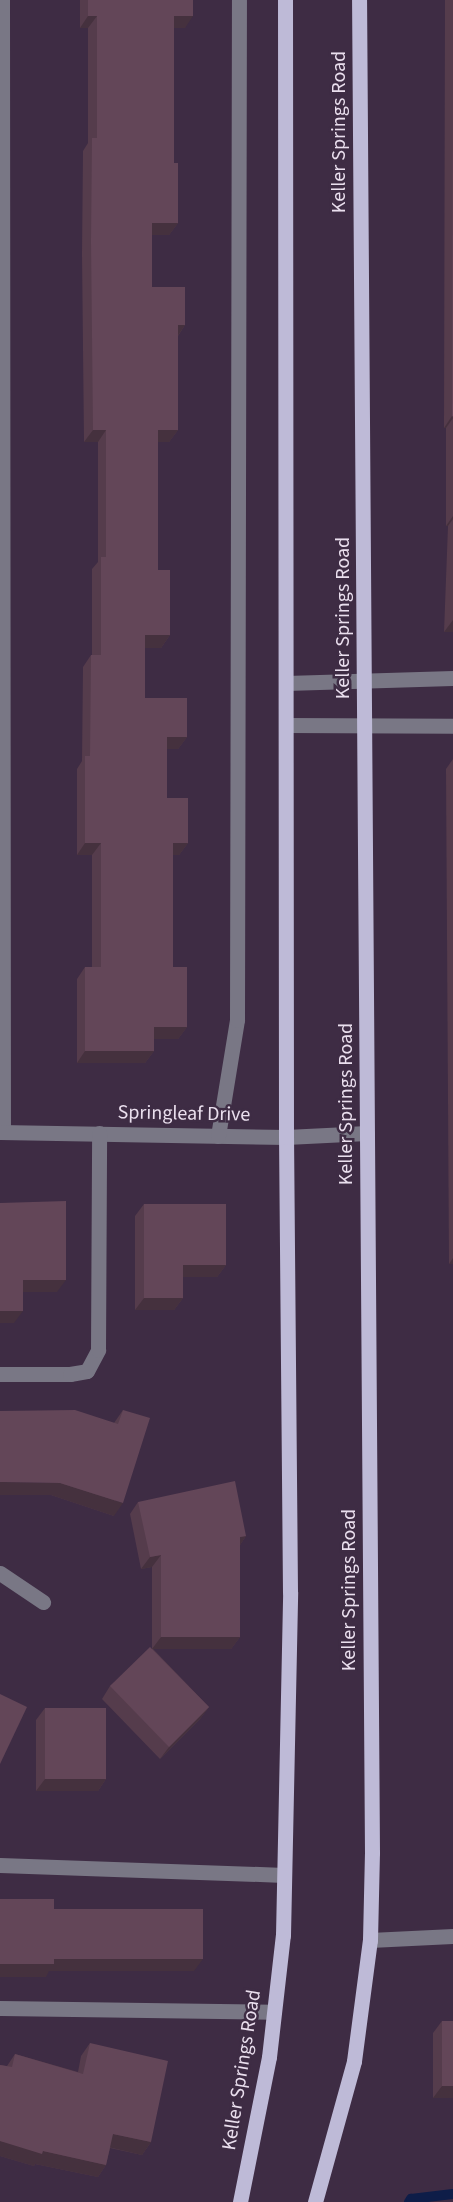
<!DOCTYPE html>
<html>
<head>
<meta charset="utf-8">
<style>
  body { margin:0 }
  #map { position:relative; width:453px; height:2202px; overflow:hidden; background:#3e2c44; font-family:"Source Sans 3",sans-serif }
  div>[style] { position:absolute }
  .stream>* { height:10px; margin:-5px; padding:0 5px; transform-origin:5px; border-radius:5px; background:#0e1d48 }
  .minor>* { height:15px; margin:-7.5px; padding:0 7.5px; transform-origin:7.5px; border-radius:7.5px; background:#797785 }
  .major>* { height:15px; margin:-7.5px; padding:0 7.5px; transform-origin:7.5px; border-radius:7.5px; background:#bebad7 }
  .wall>* { inset:0; background:#553c4c }
  .shaded-wall>* { inset:0; background:#45313e }
  .building>* { inset:0; background:#634658 }
  span { translate:-50% -50%; white-space:nowrap; text-align:center; line-height:1.15; -webkit-text-stroke:5px #3e2c44; paint-order:stroke }
  .street-label { font-size:20px; color:#eadfee }
</style>
</head>
<body>
<div id="map">
  <div class="stream">
    <i style="left:409px;top:2202px;width:4px;rotate:-56deg"></i>
    <i style="left:411px;top:2199px;width:42px;rotate:-6.8deg"></i>
  </div>
  <div class="minor">
    <i style="left:2px;top:0;width:1132px;rotate:89.95deg"></i>
    <i style="left:286px;top:683px;width:167px;rotate:-1.7deg"></i>
    <i style="left:286px;top:725px;width:167px;rotate:0.3deg"></i>
    <i style="left:0;top:1132px;width:286px;rotate:1deg"></i>
    <i style="left:286px;top:1137px;width:81px;rotate:-2.8deg"></i>
    <i style="left:218px;top:1136px;width:118px;rotate:-80.7deg"></i>
    <i style="left:237px;top:1020px;width:1020px;rotate:-89.89deg"></i>
    <i style="left:0;top:1374px;width:70px"></i>
    <i style="left:70px;top:1374px;width:17px;rotate:-10deg"></i>
    <i style="left:87px;top:1371px;width:24px;rotate:-62deg"></i>
    <i style="left:98px;top:1350px;width:217px;rotate:-89.7deg"></i>
    <i style="left:0;top:1573px;width:52px;rotate:34deg"></i>
    <i style="left:0;top:1865px;width:284px;rotate:2deg"></i>
    <i style="left:370px;top:1940px;width:83px;rotate:-2.8deg"></i>
    <i style="left:0;top:2008px;width:274px;rotate:0.8deg"></i>
  </div>
  <div class="major">
    <i style="left:240px;top:2202px;width:148px;rotate:-78.7deg"></i>
    <i style="left:269px;top:2057px;width:123px;rotate:-83.5deg"></i>
    <i style="left:283px;top:1935px;width:343px;rotate:-88.8deg"></i>
    <i style="left:290px;top:1592px;width:455px;rotate:-90.5deg"></i>
    <i style="left:286px;top:1137px;width:1137px;rotate:-90.05deg"></i>
    <i style="left:315px;top:2202px;width:146px;rotate:-74.5deg"></i>
    <i style="left:354px;top:2061px;width:122px;rotate:-82.5deg"></i>
    <i style="left:370px;top:1940px;width:87px;rotate:-88.7deg"></i>
    <i style="left:372px;top:1853px;width:1853px;rotate:-90.4deg"></i>
  </div>
  <div class="wall">
    <i style="clip-path:polygon(80px 0,193px 0,185px 28px,174px 28px,174px 163px,178px 223px,169px 235px,152px 235px,152px 287px,185px 325px,178px 336px,178px 430px,169px 442px,158px 442px,158px 570px,170px 635px,161px 648px,145px 648px,145px 698px,187px 737px,178px 749px,167px 749px,167px 798px,188px 843px,179px 855px,173px 855px,173px 967px,187px 1027px,178px 1039px,154px 1039px,154px 1051px,145px 1063px,77px 1063px,77px 979px,85px 967px,92px 967px,92px 855px,77px 855px,77px 769px,82px 761px,83px 667px,91px 655px,92px 655px,92px 569px,98px 562px,98px 442px,84px 442px,82px 254px,83px 151px,88px 143px,88px 28px,80px 28px)"></i>
    <i style="clip-path:polygon(445px 0,453px 0,453px 632px,444px 632px,448px 526px,446px 526px,446px 428px,444px 428px)"></i>
    <i style="clip-path:polygon(453px 759px,453px 1264px,449px 1264px,446px 769px)"></i>
    <i style="clip-path:polygon(144px 1204px,226px 1265px,217px 1277px,183px 1277px,183px 1298px,174px 1310px,135px 1310px,135px 1216px)"></i>
    <i style="clip-path:polygon(123px 1410px,114px 1516px,51px 1495px,114px 1423px)"></i>
    <i style="clip-path:polygon(138px 1502px,246px 1536px,240px 1545px,240px 1637px,231px 1649px,153px 1649px,209px 1707px,200px 1719px,160px 1759px,102px 1699px,110px 1686px,152px 1649px,152px 1567px,141px 1569px,130px 1514px)"></i>
    <i style="clip-path:polygon(45px 1708px,106px 1779px,98px 1791px,36px 1791px,36px 1720px)"></i>
    <i style="clip-path:polygon(442px 2021px,453px 2098px,433px 2098px,433px 2033px)"></i>
    <i style="clip-path:polygon(90px 2043px,151px 2142px,142px 2155px,110px 2148px,106px 2165px,98px 2177px,35px 2164px,34px 2166px,0 2156px,0 2065px,7px 2066px,15px 2054px,78px 2072px,81px 2056px)"></i>
  </div>
  <div class="shaded-wall">
    <i style="clip-path:polygon(88px 16px,97px 16px,88px 28px,80px 28px)"></i>
    <i style="clip-path:polygon(174px 16px,193px 16px,185px 28px,165px 28px)"></i>
    <i style="clip-path:polygon(152px 223px,178px 223px,169px 235px,143px 235px)"></i>
    <i style="clip-path:polygon(178px 325px,185px 325px,177px 337px)"></i>
    <i style="clip-path:polygon(452px 416px,453px 418px,446px 428px,444px 428px)"></i>
    <i style="clip-path:polygon(93px 430px,106px 430px,98px 442px,84px 442px)"></i>
    <i style="clip-path:polygon(158px 430px,178px 430px,169px 442px,149px 442px)"></i>
    <i style="clip-path:polygon(453px 516px,453px 519px,448px 526px,446px 526px)"></i>
    <i style="clip-path:polygon(453px 620px,453px 632px,444px 632px)"></i>
    <i style="clip-path:polygon(145px 635px,170px 635px,161px 648px,137px 648px)"></i>
    <i style="clip-path:polygon(167px 737px,187px 737px,178px 749px,159px 749px)"></i>
    <i style="clip-path:polygon(85px 843px,101px 843px,92px 855px,77px 855px)"></i>
    <i style="clip-path:polygon(173px 843px,188px 843px,179px 855px,164px 855px)"></i>
    <i style="clip-path:polygon(154px 1027px,187px 1027px,178px 1039px,145px 1039px)"></i>
    <i style="clip-path:polygon(85px 1051px,154px 1051px,145px 1063px,77px 1063px)"></i>
    <i style="clip-path:polygon(453px 1258px,453px 1264px,449px 1264px)"></i>
    <i style="clip-path:polygon(183px 1265px,226px 1265px,217px 1277px,174px 1277px)"></i>
    <i style="clip-path:polygon(23px 1280px,66px 1280px,57px 1292px,14px 1292px)"></i>
    <i style="clip-path:polygon(144px 1298px,183px 1298px,174px 1310px,135px 1310px)"></i>
    <i style="clip-path:polygon(0 1311px,23px 1311px,14px 1323px,0 1323px)"></i>
    <i style="clip-path:polygon(0 1482px,60px 1483px,123px 1503px,114px 1516px,51px 1495px,0 1495px)"></i>
    <i style="clip-path:polygon(246px 1536px,238px 1548px,240px 1537px)"></i>
    <i style="clip-path:polygon(161px 1555px,152px 1567px,141px 1569px,150px 1557px)"></i>
    <i style="clip-path:polygon(161px 1637px,240px 1637px,231px 1649px,152px 1649px)"></i>
    <i style="clip-path:polygon(209px 1707px,200px 1719px,160px 1759px,169px 1747px)"></i>
    <i style="clip-path:polygon(45px 1779px,106px 1779px,98px 1791px,36px 1791px)"></i>
    <i style="clip-path:polygon(54px 1959px,203px 1959px,194px 1971px,49px 1971px,46px 1977px,0 1977px,0 1964px)"></i>
    <i style="clip-path:polygon(442px 2086px,453px 2086px,453px 2098px,433px 2098px)"></i>
    <i style="clip-path:polygon(113px 2134px,151px 2142px,142px 2155px,104px 2146px)"></i>
    <i style="clip-path:polygon(0 2141px,43px 2151px,106px 2165px,98px 2177px,35px 2164px,34px 2166px,0 2156px)"></i>
  </div>
  <div class="building">
    <i style="clip-path:polygon(88px 0,193px 0,193px 16px,174px 16px,174px 163px,178px 163px,178px 223px,152px 223px,152px 287px,185px 287px,185px 325px,178px 325px,178px 430px,158px 430px,158px 570px,170px 570px,170px 635px,145px 635px,145px 698px,187px 698px,187px 737px,167px 737px,167px 798px,188px 798px,188px 843px,173px 843px,173px 967px,187px 967px,187px 1027px,154px 1027px,154px 1051px,85px 1051px,85px 967px,101px 967px,101px 843px,85px 843px,85px 756px,90px 756px,91px 655px,101px 655px,101px 557px,106px 557px,106px 430px,93px 430px,91px 241px,92px 138px,97px 138px,97px 16px,88px 16px)"></i>
    <i style="clip-path:polygon(453px 78px,453px 416px,452px 416px)"></i>
    <i style="clip-path:polygon(66px 1201px,66px 1280px,23px 1280px,23px 1311px,0 1311px,0 1203px)"></i>
    <i style="clip-path:polygon(144px 1204px,226px 1204px,226px 1265px,183px 1265px,183px 1298px,144px 1298px)"></i>
    <i style="clip-path:polygon(75px 1410px,118px 1424px,123px 1410px,150px 1418px,123px 1503px,60px 1483px,0 1482px,0 1411px)"></i>
    <i style="clip-path:polygon(235px 1481px,246px 1536px,240px 1537px,240px 1637px,161px 1637px,161px 1555px,150px 1557px,138px 1502px)"></i>
    <i style="clip-path:polygon(150px 1647px,209px 1707px,169px 1747px,110px 1686px)"></i>
    <i style="clip-path:polygon(0 1694px,27px 1707px,0 1764px)"></i>
    <i style="clip-path:polygon(45px 1708px,106px 1708px,106px 1779px,45px 1779px)"></i>
    <i style="clip-path:polygon(0 1899px,54px 1899px,54px 1909px,203px 1909px,203px 1959px,54px 1959px,54px 1964px,0 1964px)"></i>
    <i style="clip-path:polygon(442px 2021px,453px 2021px,453px 2086px,442px 2086px)"></i>
    <i style="clip-path:polygon(90px 2043px,168px 2061px,151px 2142px,113px 2134px,106px 2165px,43px 2151px,42px 2154px,0 2141px,0 2065px,12px 2067px,15px 2054px,83px 2074px)"></i>
  </div>
  <div class="street-label">
    <span style="left:339px;top:132px;rotate:-90deg">Keller Springs Road</span>
    <span style="left:343px;top:618px;rotate:-90deg">Keller Springs Road</span>
    <span style="left:346px;top:1104px;rotate:-90deg">Keller Springs Road</span>
    <span style="left:184px;top:1114px;rotate:1deg">Springleaf Drive</span>
    <span style="left:349px;top:1590px;rotate:-90deg">Keller Springs Road</span>
    <span style="left:242px;top:2070px;rotate:-81deg">Keller Springs Road</span>
  </div>
</div>
</body>
</html>
